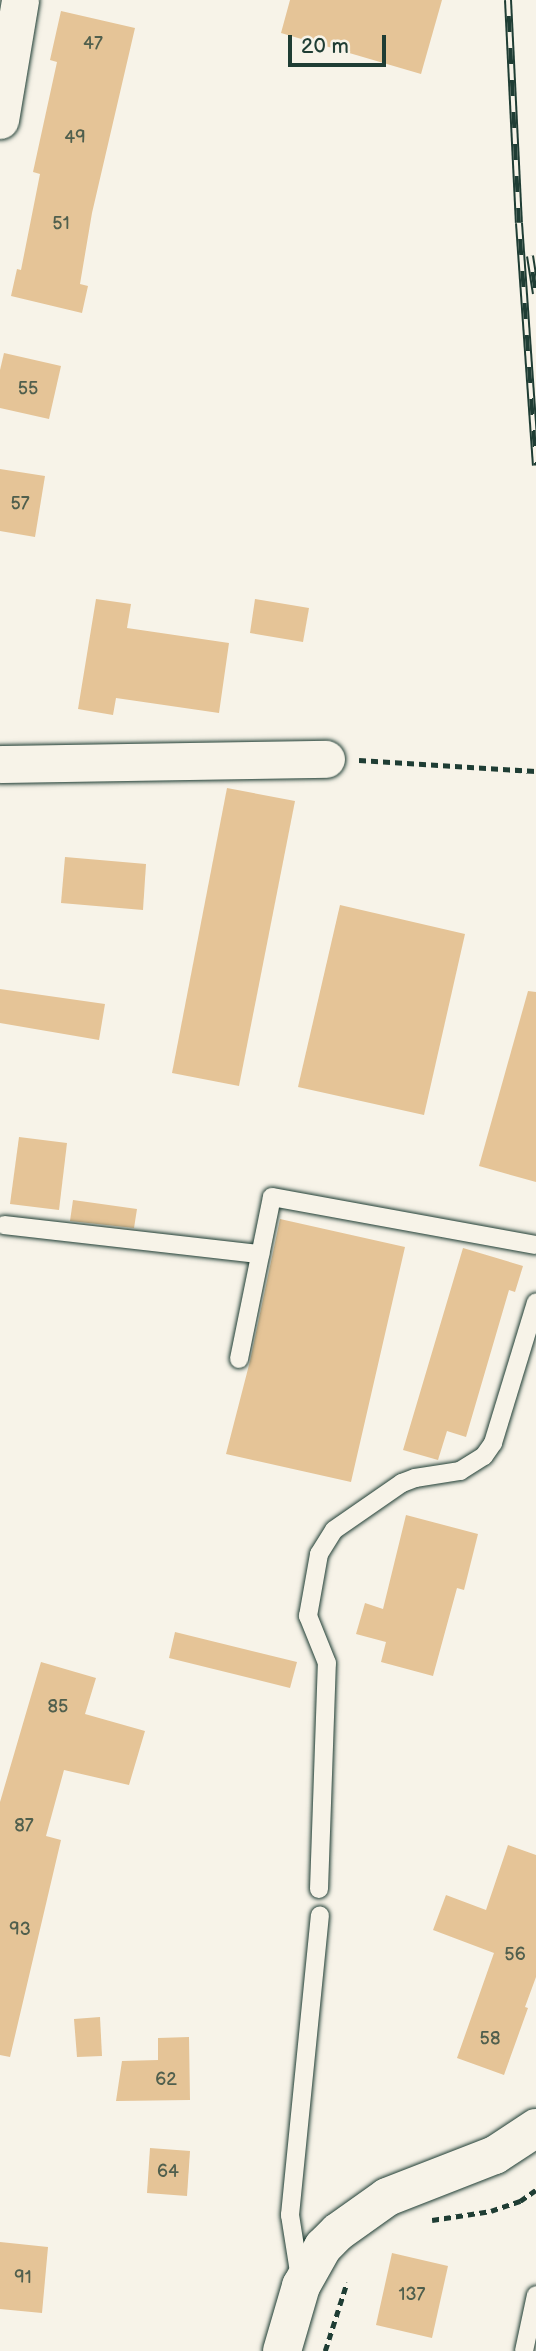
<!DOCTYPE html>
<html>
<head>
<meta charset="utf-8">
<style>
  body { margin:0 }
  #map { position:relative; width:536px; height:2351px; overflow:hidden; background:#f7f3e8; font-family:"Balsamiq Sans",sans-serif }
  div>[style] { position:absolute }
  .building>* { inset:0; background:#e5c497 }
  .path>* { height:4.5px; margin-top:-2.25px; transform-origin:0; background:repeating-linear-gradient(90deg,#1f3d34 0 7px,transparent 0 12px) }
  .roads { filter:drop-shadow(0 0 2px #1f3d34) drop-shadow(0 0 2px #1f3d34) }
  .lane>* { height:18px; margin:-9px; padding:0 9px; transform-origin:9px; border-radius:9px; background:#f7f3e8 }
  .street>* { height:37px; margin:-18.5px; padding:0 18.5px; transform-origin:18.5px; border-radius:18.5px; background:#f7f3e8 }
  .secondary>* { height:38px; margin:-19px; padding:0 19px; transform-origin:19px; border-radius:19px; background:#f7f3e8 }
  .rail>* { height:8px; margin-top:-4px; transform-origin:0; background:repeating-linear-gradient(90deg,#f7f3e8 0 16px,#1f3d34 0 32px); box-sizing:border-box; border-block:2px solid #1f3d34 }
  span { translate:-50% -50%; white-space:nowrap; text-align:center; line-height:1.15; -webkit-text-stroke:5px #f7f3e8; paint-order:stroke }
  .number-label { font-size:18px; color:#505f4d }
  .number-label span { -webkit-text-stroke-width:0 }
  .scale { position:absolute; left:288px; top:35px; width:98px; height:32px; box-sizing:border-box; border:4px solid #1f3d34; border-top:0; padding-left:9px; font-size:21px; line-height:24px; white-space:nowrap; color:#1f3d34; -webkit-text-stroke:5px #f7f3e8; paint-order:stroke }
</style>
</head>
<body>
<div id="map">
  <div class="building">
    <i style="clip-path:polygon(290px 0,442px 0,421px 74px,281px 33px)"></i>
    <i style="clip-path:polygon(61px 11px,135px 28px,92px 213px,80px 284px,88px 286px,82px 313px,11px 296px,17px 269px,21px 270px,40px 174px,33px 172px,57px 62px,50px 60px)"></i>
    <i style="clip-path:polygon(4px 353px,61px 366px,49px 419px,0 408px,0 370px)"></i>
    <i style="clip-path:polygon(0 469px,45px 476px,35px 537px,0 531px)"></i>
    <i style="clip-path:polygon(96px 599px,131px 604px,127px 628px,229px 643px,219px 713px,116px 698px,113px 715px,78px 709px)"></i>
    <i style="clip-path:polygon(255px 599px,309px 608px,303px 642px,250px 633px)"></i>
    <i style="clip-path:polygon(227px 788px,295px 801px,239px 1086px,172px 1073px)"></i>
    <i style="clip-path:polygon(65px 857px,146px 864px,143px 910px,61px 903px)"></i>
    <i style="clip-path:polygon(340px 905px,465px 934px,424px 1115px,298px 1087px)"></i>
    <i style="clip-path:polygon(0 989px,105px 1004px,99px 1040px,0 1023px)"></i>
    <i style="clip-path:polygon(528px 991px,536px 992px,536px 1182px,479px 1166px)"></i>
    <i style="clip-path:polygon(19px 1137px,67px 1143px,59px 1210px,10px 1204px)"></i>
    <i style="clip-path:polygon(73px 1200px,137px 1209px,134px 1228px,70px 1221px)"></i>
    <i style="clip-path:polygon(280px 1219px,405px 1247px,351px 1482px,226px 1454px,250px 1361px)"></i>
    <i style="clip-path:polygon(463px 1248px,523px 1266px,515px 1292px,509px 1290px,466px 1437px,447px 1431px,438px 1460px,403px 1450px)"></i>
    <i style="clip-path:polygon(406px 1515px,478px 1534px,464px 1590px,457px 1588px,433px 1676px,381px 1662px,386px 1642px,356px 1634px,365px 1603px,383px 1609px)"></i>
    <i style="clip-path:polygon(175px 1632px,297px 1662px,290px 1688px,169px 1658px)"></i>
    <i style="clip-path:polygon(41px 1662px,96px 1678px,85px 1714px,145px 1731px,129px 1785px,64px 1770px,46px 1836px,61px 1840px,10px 2057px,0 2055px,0 1802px)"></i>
    <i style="clip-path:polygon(508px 1845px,536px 1855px,536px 1977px,525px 2007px,528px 2008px,504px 2075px,457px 2058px,494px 1953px,433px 1930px,446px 1895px,486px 1910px)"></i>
    <i style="clip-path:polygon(100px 2017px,102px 2056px,77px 2057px,74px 2019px)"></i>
    <i style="clip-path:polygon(189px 2037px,190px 2100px,116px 2101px,122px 2061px,158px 2060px,158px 2038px)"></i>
    <i style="clip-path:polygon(150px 2148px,190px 2151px,187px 2196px,147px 2193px)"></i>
    <i style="clip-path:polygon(0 2242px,48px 2247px,42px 2313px,0 2309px)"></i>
    <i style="clip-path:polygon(392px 2253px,448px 2266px,432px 2338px,376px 2325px)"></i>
  </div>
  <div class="path">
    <i style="left:359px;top:760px;width:177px;rotate:3.6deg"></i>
    <i style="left:432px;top:2220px;width:60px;rotate:-8.7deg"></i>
    <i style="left:491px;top:2211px;width:31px;rotate:-19deg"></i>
    <i style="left:520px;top:2201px;width:19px;rotate:-35deg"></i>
    <i style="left:325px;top:2351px;width:72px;rotate:-72.3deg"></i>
  </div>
  <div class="roads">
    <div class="lane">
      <i style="left:4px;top:1225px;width:258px;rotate:6.5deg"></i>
      <i style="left:239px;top:1359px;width:165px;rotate:-78.5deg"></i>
      <i style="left:272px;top:1197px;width:268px;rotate:10.3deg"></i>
      <i style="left:319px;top:1889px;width:226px;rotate:-88deg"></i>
      <i style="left:327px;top:1663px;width:51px;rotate:-112deg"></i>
      <i style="left:308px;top:1616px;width:63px;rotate:-79.9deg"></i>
      <i style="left:319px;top:1554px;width:28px;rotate:-58deg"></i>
      <i style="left:334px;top:1530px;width:83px;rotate:-34.7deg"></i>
      <i style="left:402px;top:1483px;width:14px;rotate:-21deg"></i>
      <i style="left:415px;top:1478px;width:46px;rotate:-8.8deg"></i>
      <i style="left:460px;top:1471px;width:28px;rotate:-32deg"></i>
      <i style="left:484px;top:1456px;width:16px;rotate:-55deg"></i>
      <i style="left:493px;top:1443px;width:147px;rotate:-73deg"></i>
      <i style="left:300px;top:2278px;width:64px;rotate:-99deg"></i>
      <i style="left:290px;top:2215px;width:301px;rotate:-84.3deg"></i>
      <i style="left:524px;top:2351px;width:57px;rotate:-77.9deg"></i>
    </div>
    <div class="street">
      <i style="left:0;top:120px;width:122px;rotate:-80.5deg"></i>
      <i style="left:0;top:764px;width:326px;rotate:-0.9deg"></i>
    </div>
    <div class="secondary">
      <i style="left:282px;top:2351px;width:68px;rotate:-73.7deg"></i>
      <i style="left:301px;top:2286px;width:45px;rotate:-60.6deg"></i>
      <i style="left:323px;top:2247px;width:21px;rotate:-45deg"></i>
      <i style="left:338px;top:2232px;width:60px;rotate:-35.5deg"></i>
      <i style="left:387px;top:2197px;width:116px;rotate:-21.3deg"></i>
      <i style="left:495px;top:2155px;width:49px;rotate:-33.4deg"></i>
    </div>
  </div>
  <div class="rail">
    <i style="left:508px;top:0;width:223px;rotate:87.2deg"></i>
    <i style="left:519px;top:223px;width:243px;rotate:86deg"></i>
    <i style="left:530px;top:256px;width:38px;rotate:81deg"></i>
  </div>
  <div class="number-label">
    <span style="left:93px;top:44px">47</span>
    <span style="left:75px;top:138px">49</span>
    <span style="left:61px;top:224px">51</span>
    <span style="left:28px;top:389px">55</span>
    <span style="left:20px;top:504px">57</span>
    <span style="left:58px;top:1707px">85</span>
    <span style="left:24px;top:1826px">87</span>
    <span style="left:20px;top:1930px">93</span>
    <span style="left:515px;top:1955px">56</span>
    <span style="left:490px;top:2039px">58</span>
    <span style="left:166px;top:2080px">62</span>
    <span style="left:168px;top:2172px">64</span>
    <span style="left:23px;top:2278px">91</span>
    <span style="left:412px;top:2295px">137</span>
  </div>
  <div class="scale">20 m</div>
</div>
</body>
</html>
